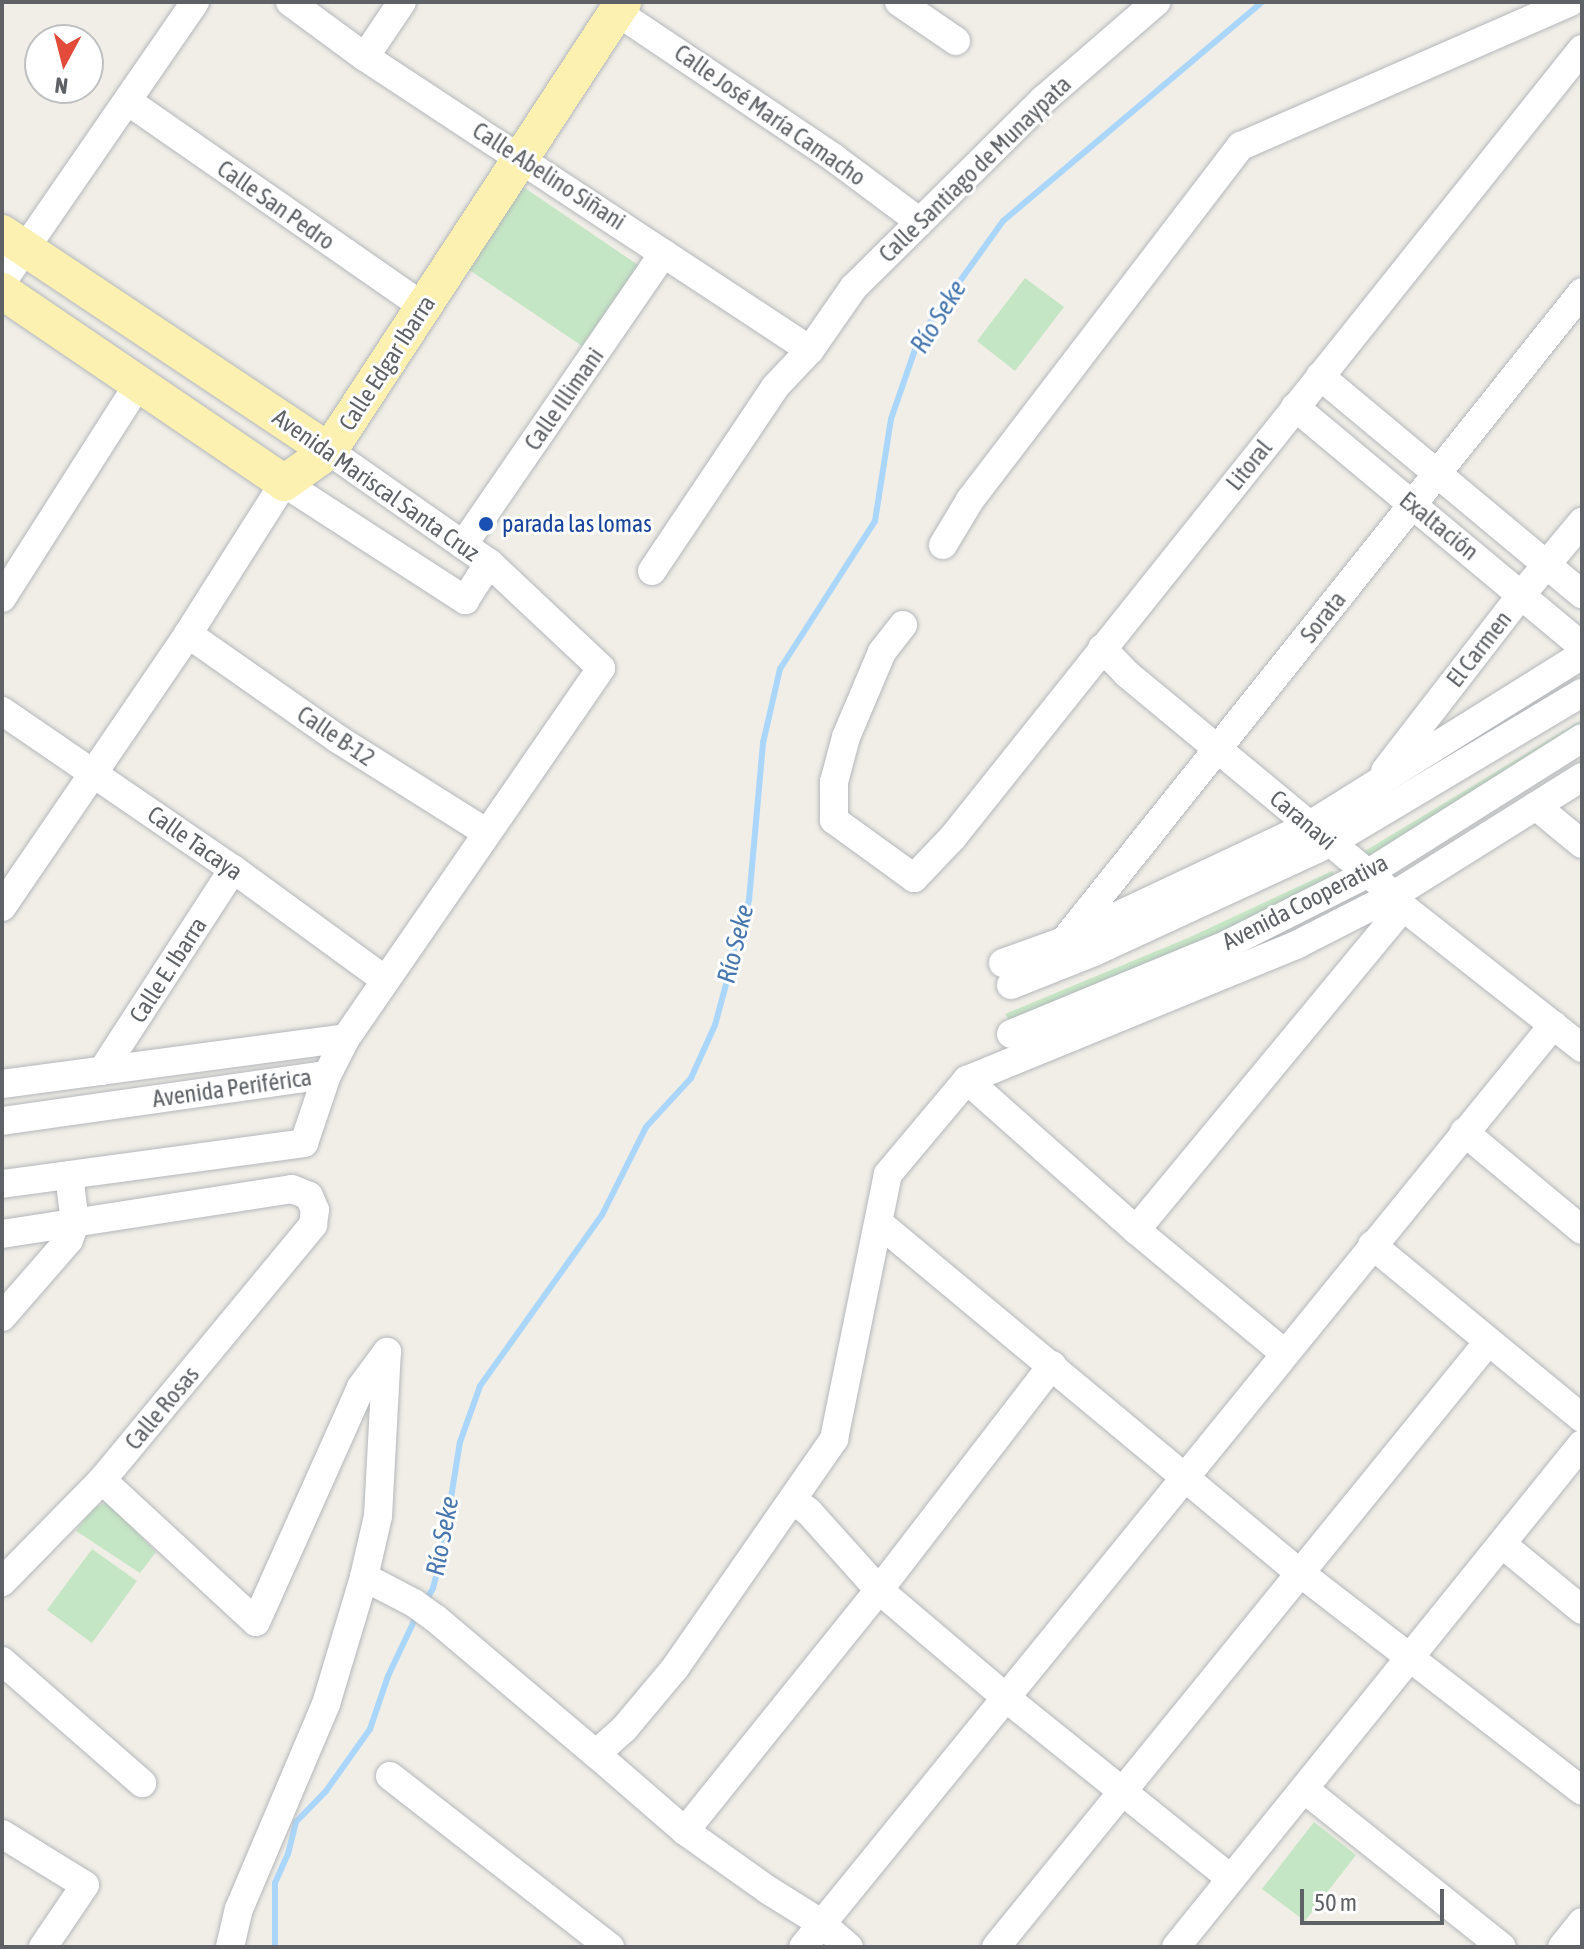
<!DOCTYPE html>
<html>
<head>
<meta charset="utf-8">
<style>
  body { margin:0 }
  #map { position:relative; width:1584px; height:1949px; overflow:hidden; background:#f0eee7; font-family:"Asap Condensed",sans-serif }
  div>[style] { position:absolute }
  .green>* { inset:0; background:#c5e6c5 }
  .stream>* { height:6px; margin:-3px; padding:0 3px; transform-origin:3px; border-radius:3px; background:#abd6fb }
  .roads { filter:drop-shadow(0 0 2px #b4b7bb) drop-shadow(0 0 2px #b4b7bb) }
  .minor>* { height:28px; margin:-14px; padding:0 14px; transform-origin:14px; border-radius:14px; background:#fff }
  .major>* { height:36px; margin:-18px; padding:0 18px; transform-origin:18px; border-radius:18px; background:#fcf1b0 }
  .dots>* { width:22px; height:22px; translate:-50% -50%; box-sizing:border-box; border:4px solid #fff; border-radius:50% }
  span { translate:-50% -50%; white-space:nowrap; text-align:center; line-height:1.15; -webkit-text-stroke:6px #fff; paint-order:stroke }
  .street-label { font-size:24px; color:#5e6266 }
  .transit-label { font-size:24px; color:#164399 }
  .left { translate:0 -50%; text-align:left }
  .water-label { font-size:26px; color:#4777ae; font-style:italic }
  .frame { position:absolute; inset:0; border:4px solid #5e6266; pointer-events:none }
  .north { position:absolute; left:24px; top:24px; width:80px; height:80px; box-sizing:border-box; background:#fff; border:2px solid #bfc0c2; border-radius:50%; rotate:187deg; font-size:22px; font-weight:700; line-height:32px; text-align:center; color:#5e6266 }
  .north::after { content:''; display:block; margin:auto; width:28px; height:36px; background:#e24b3a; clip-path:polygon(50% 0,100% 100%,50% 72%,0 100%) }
  .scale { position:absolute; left:1300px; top:1889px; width:144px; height:36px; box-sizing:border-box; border:4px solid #5e6266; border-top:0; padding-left:10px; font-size:24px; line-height:28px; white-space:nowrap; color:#5e6266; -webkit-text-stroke:6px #fff; paint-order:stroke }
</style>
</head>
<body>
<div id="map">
  <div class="green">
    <i style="clip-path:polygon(522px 186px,641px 267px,582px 346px,465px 267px)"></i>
    <i style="clip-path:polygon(1025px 278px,1064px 307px,1015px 371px,977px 341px)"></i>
    <i style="clip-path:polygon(1582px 720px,1582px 739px,1375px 863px,1365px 851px)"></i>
    <i style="clip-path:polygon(1332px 871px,1342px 886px,1013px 1027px,1005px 1014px,1188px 938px)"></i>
    <i style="clip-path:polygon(107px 1502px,156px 1552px,140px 1573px,76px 1531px,94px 1508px)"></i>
    <i style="clip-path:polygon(92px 1549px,137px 1581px,92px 1643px,47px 1610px)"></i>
    <i style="clip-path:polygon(1314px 1822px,1356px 1855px,1305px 1921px,1262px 1889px)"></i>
  </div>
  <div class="stream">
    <i style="left:425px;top:1602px;width:16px;rotate:-60deg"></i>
    <i style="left:433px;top:1588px;width:35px;rotate:-75deg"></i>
    <i style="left:442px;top:1554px;width:113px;rotate:-80.9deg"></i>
    <i style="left:460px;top:1442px;width:59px;rotate:-70.3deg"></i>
    <i style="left:480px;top:1386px;width:210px;rotate:-54.5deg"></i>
    <i style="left:602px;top:1215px;width:98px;rotate:-63.4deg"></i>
    <i style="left:646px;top:1127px;width:67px;rotate:-47.4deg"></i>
    <i style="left:691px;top:1078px;width:58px;rotate:-65.6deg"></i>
    <i style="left:715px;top:1025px;width:130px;rotate:-74.8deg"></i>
    <i style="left:749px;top:900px;width:158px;rotate:-84.9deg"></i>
    <i style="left:763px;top:743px;width:76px;rotate:-77.1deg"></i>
    <i style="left:780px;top:669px;width:176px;rotate:-57.3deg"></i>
    <i style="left:875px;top:521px;width:103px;rotate:-81.1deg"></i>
    <i style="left:891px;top:419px;width:86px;rotate:-70.9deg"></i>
    <i style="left:919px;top:338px;width:144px;rotate:-54.3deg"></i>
    <i style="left:1003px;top:221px;width:339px;rotate:-40.2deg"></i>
    <i style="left:275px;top:1947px;width:64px;rotate:-90deg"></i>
    <i style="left:275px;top:1883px;width:32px;rotate:-66deg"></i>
    <i style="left:288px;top:1854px;width:33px;rotate:-76deg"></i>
    <i style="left:296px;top:1822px;width:43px;rotate:-45.9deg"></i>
    <i style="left:326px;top:1791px;width:76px;rotate:-54.6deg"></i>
    <i style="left:370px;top:1729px;width:56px;rotate:-71.2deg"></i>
    <i style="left:388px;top:1676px;width:68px;rotate:-64.6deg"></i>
  </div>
  <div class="roads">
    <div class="minor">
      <i style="left:290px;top:2px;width:93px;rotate:36.3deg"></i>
      <i style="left:365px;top:57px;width:533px;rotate:33.36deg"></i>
      <i style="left:899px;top:2px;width:69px;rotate:34.4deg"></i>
      <i style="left:617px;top:12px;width:262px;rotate:33.9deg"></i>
      <i style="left:834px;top:158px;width:107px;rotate:36.7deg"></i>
      <i style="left:365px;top:57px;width:66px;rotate:-56.1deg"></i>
      <i style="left:129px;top:102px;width:359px;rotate:34.8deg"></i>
      <i style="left:2px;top:282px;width:340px;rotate:-55.4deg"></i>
      <i style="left:1320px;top:376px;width:341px;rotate:39.8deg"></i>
      <i style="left:1295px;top:407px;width:373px;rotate:39.8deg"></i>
      <i style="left:463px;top:545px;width:354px;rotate:-55.5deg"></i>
      <i style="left:943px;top:545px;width:52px;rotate:-59deg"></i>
      <i style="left:970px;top:500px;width:446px;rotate:-52.6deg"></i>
      <i style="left:1241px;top:146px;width:359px;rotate:-23.6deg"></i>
      <i style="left:652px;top:571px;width:221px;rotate:-56.2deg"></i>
      <i style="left:775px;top:387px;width:51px;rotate:-46.6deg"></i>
      <i style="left:810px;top:350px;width:77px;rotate:-55.1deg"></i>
      <i style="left:854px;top:287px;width:266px;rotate:-44.7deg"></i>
      <i style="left:1043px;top:100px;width:150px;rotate:-40.9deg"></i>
      <i style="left:2px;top:598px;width:255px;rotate:-57.5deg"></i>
      <i style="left:903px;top:625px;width:34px;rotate:128deg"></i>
      <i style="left:882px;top:652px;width:92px;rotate:113deg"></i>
      <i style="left:846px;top:737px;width:47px;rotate:104.9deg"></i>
      <i style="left:834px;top:782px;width:38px;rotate:90deg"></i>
      <i style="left:834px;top:820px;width:99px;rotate:35.9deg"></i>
      <i style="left:914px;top:878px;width:57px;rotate:-46.4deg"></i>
      <i style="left:953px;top:837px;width:1008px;rotate:-51.4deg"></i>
      <i style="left:188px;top:634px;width:183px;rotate:35deg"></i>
      <i style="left:338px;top:739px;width:176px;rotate:32.2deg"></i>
      <i style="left:1102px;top:648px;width:36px;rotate:46deg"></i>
      <i style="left:1127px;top:674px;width:347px;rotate:39.6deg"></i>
      <i style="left:1394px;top:895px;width:15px;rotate:53deg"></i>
      <i style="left:1403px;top:907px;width:228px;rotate:38.2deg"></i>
      <i style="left:2px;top:711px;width:280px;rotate:34.4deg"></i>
      <i style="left:233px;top:869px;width:188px;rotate:36.1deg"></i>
      <i style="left:1385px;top:771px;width:224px;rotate:-52.3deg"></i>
      <i style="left:1522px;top:594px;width:94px;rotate:-50.2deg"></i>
      <i style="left:1536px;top:806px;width:60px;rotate:39.6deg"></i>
      <i style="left:2px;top:907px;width:330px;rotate:-55.7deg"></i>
      <i style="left:188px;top:634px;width:179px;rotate:-57.6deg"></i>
      <i style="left:284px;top:483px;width:216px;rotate:32.9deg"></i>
      <i style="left:465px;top:600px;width:44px;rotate:-57deg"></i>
      <i style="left:1064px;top:941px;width:830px;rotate:-51.4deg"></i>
      <i style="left:1003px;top:963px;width:65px;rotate:-19.8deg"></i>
      <i style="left:1064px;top:941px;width:272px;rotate:-25.2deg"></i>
      <i style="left:1310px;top:825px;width:321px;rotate:-32deg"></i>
      <i style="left:1011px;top:985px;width:89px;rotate:-21.7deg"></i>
      <i style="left:1094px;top:952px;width:260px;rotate:-24.8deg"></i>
      <i style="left:1330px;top:843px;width:293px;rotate:-30.8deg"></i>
      <i style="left:1011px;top:1034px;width:235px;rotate:-22.5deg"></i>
      <i style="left:1228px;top:944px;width:156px;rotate:-26.7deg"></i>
      <i style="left:1367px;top:874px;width:254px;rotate:-32.3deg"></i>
      <i style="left:102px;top:1071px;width:241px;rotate:-57deg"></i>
      <i style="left:967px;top:1080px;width:226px;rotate:41.6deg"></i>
      <i style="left:1136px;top:1230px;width:192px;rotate:39.7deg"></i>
      <i style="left:2px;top:1084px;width:347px;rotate:-7.6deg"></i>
      <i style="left:2px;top:1121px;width:328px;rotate:-8.1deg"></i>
      <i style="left:1464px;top:1132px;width:153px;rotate:39.7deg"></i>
      <i style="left:2px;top:1184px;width:305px;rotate:-7.7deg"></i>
      <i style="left:304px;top:1143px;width:72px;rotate:-71.3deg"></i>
      <i style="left:327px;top:1075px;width:42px;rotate:-62.8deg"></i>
      <i style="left:346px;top:1038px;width:449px;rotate:-55.4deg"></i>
      <i style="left:601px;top:668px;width:154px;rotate:-136.8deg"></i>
      <i style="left:489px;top:563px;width:195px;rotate:-145deg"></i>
      <i style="left:879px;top:1223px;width:535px;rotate:39.76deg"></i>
      <i style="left:1290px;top:1565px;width:369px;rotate:37.7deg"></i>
      <i style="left:1136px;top:1230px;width:419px;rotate:-50.4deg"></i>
      <i style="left:2px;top:1234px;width:293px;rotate:-8.8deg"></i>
      <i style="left:292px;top:1189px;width:18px;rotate:22deg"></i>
      <i style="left:309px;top:1196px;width:15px;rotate:67deg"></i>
      <i style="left:315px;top:1210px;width:15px;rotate:98deg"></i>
      <i style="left:313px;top:1225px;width:331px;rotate:129.6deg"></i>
      <i style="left:102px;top:1480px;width:143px;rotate:134.4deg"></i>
      <i style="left:1372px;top:1245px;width:272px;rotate:39.5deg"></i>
      <i style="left:2px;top:1317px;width:102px;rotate:-49deg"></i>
      <i style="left:69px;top:1240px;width:18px;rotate:-71deg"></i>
      <i style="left:75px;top:1223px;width:48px;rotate:-97.1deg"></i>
      <i style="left:102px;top:1480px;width:209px;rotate:42.7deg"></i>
      <i style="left:256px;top:1622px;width:257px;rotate:-65.9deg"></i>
      <i style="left:361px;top:1387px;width:44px;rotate:-53.4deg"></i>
      <i style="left:793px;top:1500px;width:20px;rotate:37deg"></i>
      <i style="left:809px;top:1512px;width:105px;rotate:48.1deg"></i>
      <i style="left:879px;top:1590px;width:165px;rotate:40.3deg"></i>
      <i style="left:1005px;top:1697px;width:289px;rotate:38.8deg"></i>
      <i style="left:1502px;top:1544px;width:104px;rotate:39.5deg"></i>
      <i style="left:364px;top:1577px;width:56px;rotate:27.5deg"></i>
      <i style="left:414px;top:1603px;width:26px;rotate:36deg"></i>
      <i style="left:435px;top:1618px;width:211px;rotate:40.2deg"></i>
      <i style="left:596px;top:1754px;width:38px;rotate:-42deg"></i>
      <i style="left:624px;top:1729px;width:80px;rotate:-50.1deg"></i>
      <i style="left:675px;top:1668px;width:279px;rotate:-55.2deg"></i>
      <i style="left:834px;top:1439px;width:270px;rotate:-78.5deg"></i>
      <i style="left:888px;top:1174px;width:123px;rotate:-50deg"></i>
      <i style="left:967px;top:1080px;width:358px;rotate:-22.3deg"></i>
      <i style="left:1298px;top:944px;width:108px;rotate:-27deg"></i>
      <i style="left:1394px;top:895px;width:222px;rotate:-32.1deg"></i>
      <i style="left:2px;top:1661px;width:186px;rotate:41.1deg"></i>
      <i style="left:596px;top:1754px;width:118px;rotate:40.9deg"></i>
      <i style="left:685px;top:1831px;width:102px;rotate:35.4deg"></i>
      <i style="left:768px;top:1890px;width:62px;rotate:31.9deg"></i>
      <i style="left:821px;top:1923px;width:37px;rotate:41deg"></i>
      <i style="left:390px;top:1776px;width:279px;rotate:37.9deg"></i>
      <i style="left:1304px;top:1789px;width:253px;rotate:38.6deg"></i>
      <i style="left:685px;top:1831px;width:309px;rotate:-51.2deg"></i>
      <i style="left:879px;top:1590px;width:284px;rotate:-52.4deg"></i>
      <i style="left:2px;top:1834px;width:97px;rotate:31.6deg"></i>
      <i style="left:85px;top:1885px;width:75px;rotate:124.1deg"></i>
      <i style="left:230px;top:1947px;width:39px;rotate:-77deg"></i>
      <i style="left:239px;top:1909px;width:223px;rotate:-67deg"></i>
      <i style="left:326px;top:1704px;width:133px;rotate:-73.3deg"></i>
      <i style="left:364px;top:1577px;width:63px;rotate:-77.1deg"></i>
      <i style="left:378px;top:1516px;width:164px;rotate:-86.9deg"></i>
      <i style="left:803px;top:1947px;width:1189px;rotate:-50.87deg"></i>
      <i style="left:996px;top:1947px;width:780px;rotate:-50.88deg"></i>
      <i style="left:1176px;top:1947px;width:646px;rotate:-51.09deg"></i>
      <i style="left:1562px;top:1947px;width:32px;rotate:-51deg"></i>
    </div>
    <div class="major">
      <i style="left:2px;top:233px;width:393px;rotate:33.7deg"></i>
      <i style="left:2px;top:291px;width:341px;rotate:34.2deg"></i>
      <i style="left:284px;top:483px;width:55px;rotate:-35.4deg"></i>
      <i style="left:329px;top:451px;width:537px;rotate:-56.78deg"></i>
    </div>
  </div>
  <div class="dots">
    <i style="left:486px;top:524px;background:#1a4fb4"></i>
  </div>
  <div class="street-label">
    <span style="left:770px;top:115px;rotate:35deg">Calle José María Camacho</span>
    <span style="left:975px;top:169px;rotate:-44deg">Calle Santiago de Munaypata</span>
    <span style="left:549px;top:176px;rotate:33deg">Calle Abelino Siñani</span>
    <span style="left:276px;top:205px;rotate:35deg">Calle San Pedro</span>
    <span style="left:387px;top:363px;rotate:-57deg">Calle Edgar Ibarra</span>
    <span style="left:564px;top:399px;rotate:-55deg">Calle Illimani</span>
    <span style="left:1249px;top:465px;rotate:-51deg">Litoral</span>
    <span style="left:376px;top:485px;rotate:35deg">Avenida Mariscal Santa Cruz</span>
    <span style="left:1439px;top:526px;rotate:39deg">Exaltación</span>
    <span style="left:1323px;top:617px;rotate:-52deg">Sorata</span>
    <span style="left:1479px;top:649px;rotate:-52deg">El Carmen</span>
    <span style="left:336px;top:736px;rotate:34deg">Calle B-12</span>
    <span style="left:1303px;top:820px;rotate:40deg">Caranavi</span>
    <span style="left:195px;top:843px;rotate:35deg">Calle Tacaya</span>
    <span style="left:1305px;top:902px;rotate:-27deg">Avenida Cooperativa</span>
    <span style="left:168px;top:970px;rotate:-57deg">Calle E. Ibarra</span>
    <span style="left:232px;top:1088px;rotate:-8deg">Avenida Periférica</span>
    <span style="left:162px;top:1408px;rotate:-50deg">Calle Rosas</span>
  </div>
  <div class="transit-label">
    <span class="left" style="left:502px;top:524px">parada las lomas</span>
  </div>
  <div class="water-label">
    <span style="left:939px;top:317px;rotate:-58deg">Río Seke</span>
    <span style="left:736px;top:944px;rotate:-76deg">Río Seke</span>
    <span style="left:443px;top:1536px;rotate:-79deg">Río Seke</span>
  </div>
  <div class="frame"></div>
  <div class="north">N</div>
  <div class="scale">50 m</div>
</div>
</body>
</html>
